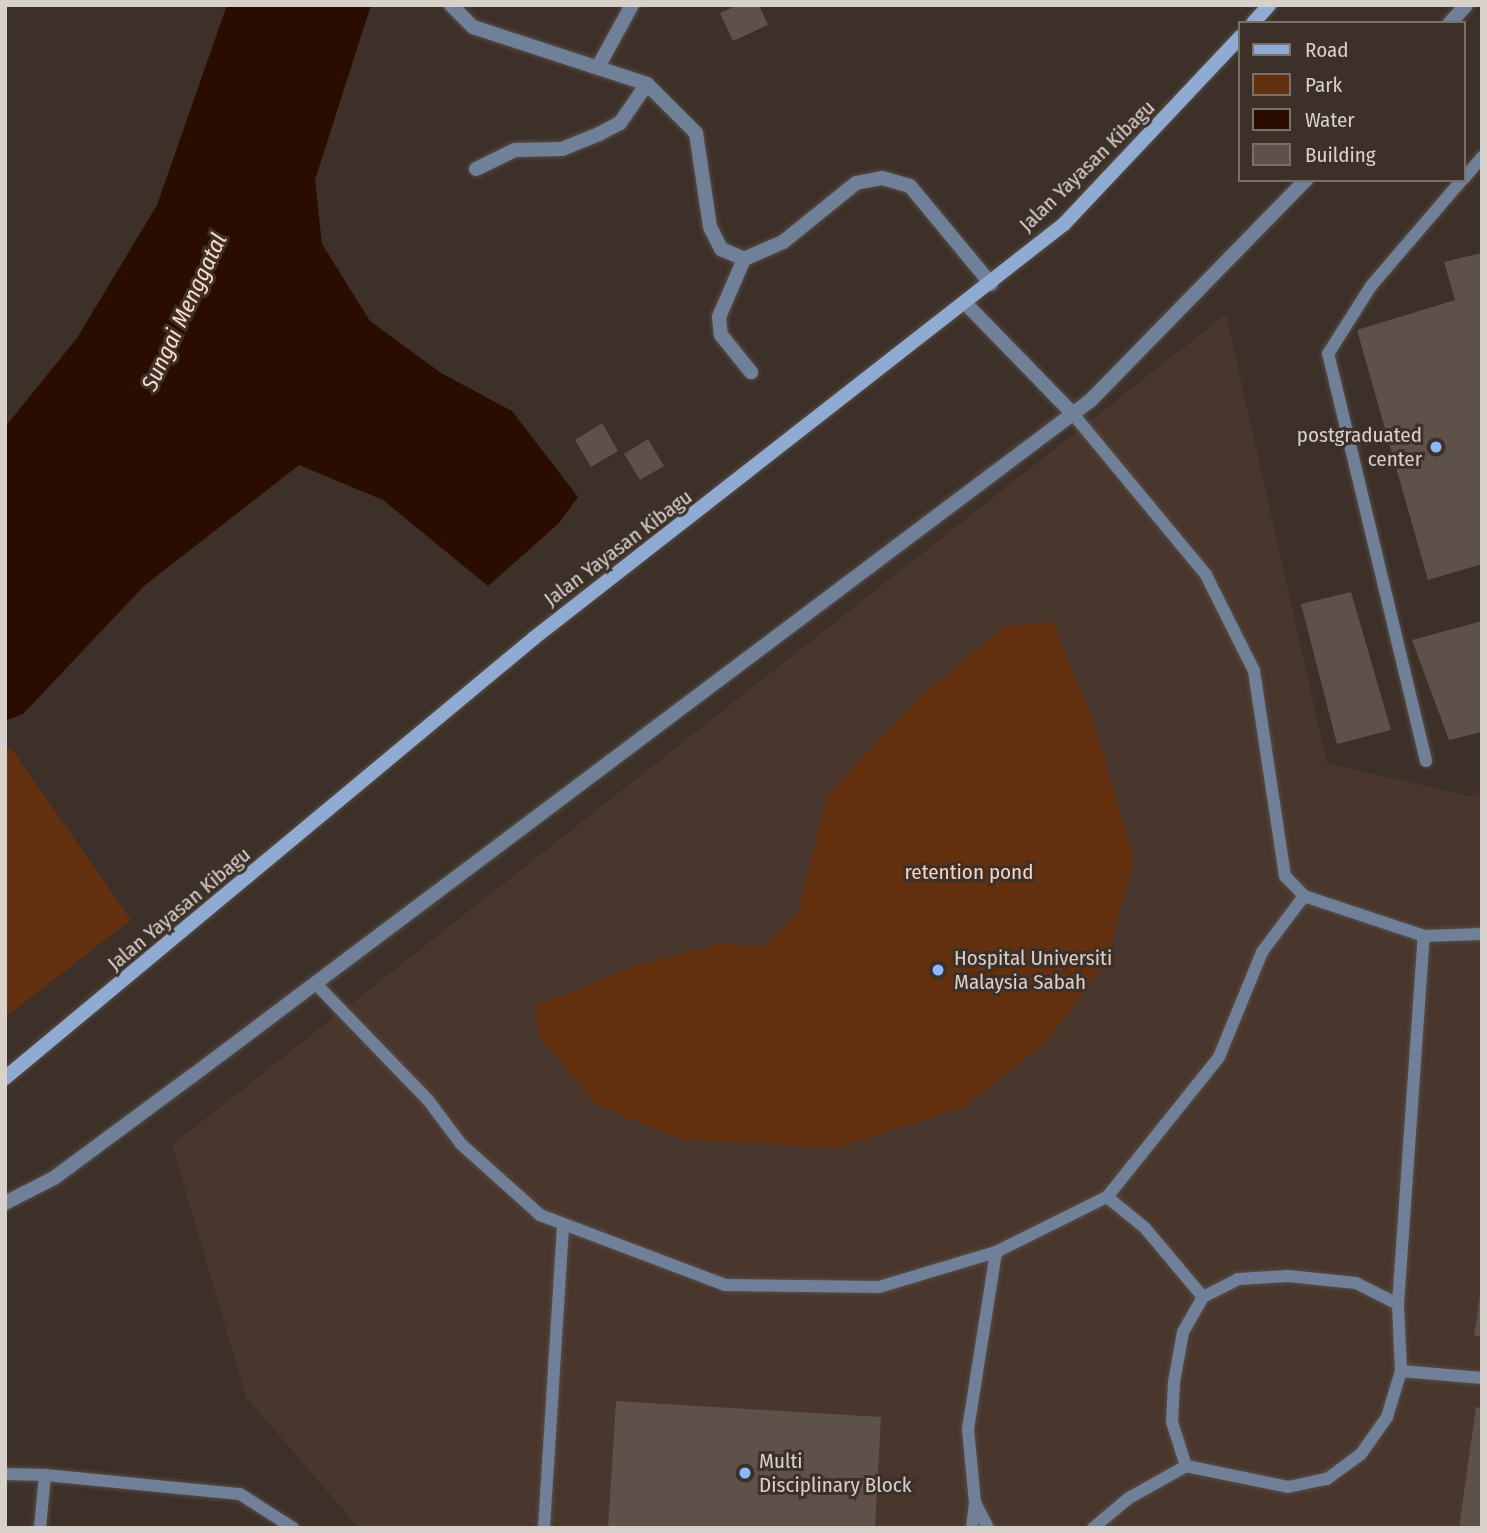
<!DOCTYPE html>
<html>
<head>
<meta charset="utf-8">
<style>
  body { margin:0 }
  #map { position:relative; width:1487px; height:1533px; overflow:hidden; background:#3c3029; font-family:"Fira Sans Condensed",sans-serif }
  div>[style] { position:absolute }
  .built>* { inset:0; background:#49362c }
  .green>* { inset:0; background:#643110 }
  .water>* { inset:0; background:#2b0d00 }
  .building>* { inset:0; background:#5e5149 }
  .roads { filter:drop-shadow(0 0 2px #584d46) drop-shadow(0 0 2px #584d46) }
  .lane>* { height:12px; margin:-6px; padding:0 6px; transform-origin:6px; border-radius:6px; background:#6f8098 }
  .street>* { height:14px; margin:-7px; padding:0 7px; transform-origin:7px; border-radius:7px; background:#6f8098 }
  .secondary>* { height:14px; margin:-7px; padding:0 7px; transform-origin:7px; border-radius:7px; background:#90abd2 }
  .dots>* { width:19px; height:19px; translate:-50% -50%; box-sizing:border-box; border:4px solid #3c3029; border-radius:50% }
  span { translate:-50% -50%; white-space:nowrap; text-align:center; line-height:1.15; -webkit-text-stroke:6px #3c3029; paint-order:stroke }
  .street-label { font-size:21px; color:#d8d0cb }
  .poi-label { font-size:21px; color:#d8d0cb }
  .right { translate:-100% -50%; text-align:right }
  .left { translate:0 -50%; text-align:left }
  .park-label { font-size:21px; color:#f8d3bf }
  .water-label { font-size:23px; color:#fed9c5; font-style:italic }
  .frame { position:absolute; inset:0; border:7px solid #d8d0cb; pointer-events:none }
  .legend { position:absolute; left:1238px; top:21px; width:228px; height:161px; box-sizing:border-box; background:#3c3029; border:2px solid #7a706a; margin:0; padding:9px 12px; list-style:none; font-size:21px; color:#d8d0cb }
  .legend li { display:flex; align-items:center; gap:14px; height:35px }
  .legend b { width:35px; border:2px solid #7a706a }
</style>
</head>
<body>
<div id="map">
  <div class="built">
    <i style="clip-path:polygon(1226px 314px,1327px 763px,1469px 796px,1482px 791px,1482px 1528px,359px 1528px,246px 1397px,172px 1145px)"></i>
  </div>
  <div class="green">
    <i style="clip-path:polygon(1052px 622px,1091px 714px,1134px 859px,1107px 960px,1047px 1041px,964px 1107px,835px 1148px,679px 1139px,597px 1105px,538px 1035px,535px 1006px,636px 966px,717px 944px,764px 946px,798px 913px,827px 795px,919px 698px,1005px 626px)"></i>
    <i style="clip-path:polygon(11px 748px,131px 920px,5px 1017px,5px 749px)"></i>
  </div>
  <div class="water">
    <i style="clip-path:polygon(227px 5px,371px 5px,315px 180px,322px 244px,370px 321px,441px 373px,512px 411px,578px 497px,559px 523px,488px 586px,383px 500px,299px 465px,144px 586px,23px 714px,5px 721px,5px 427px,77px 338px,157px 205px)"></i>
  </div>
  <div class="building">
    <i style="clip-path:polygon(738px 5px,759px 5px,768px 25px,733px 41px,720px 13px)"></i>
    <i style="clip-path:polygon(1482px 253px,1482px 564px,1428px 580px,1357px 330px,1455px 300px,1444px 262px)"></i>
    <i style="clip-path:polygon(602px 423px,618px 451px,591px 467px,575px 440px)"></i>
    <i style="clip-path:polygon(648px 439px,664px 466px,640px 480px,624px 454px)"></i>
    <i style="clip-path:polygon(1351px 592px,1391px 730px,1337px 744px,1301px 604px)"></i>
    <i style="clip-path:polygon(1482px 621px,1482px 732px,1449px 740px,1412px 640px)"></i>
    <i style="clip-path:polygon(1482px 1281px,1482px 1337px,1474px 1336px)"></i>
    <i style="clip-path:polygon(616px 1401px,881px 1417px,875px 1528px,608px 1528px)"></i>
    <i style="clip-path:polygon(1476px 1407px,1482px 1408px,1482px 1528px,1459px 1528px)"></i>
  </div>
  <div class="roads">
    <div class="lane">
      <i style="left:1464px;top:178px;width:28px;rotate:-49deg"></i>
      <i style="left:1073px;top:414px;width:209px;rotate:50.4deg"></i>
      <i style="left:1206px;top:575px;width:107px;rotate:63.4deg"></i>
      <i style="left:1254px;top:671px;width:207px;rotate:81.4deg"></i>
      <i style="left:1285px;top:876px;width:28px;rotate:46deg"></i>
      <i style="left:1304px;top:896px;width:126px;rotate:18.4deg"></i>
      <i style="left:1424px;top:936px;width:58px;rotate:-2deg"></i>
      <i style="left:1426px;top:761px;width:419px;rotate:-103.5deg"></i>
      <i style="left:1328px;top:354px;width:80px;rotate:-57.7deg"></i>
      <i style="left:1371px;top:286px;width:140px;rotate:-49.4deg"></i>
      <i style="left:315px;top:983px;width:163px;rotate:46deg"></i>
      <i style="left:428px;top:1100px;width:55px;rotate:53.1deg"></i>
      <i style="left:461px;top:1144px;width:106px;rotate:41.9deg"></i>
      <i style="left:540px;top:1215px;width:198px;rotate:20.7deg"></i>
      <i style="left:725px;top:1285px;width:154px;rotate:0.7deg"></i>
      <i style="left:879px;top:1287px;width:122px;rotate:-16.7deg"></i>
      <i style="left:996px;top:1252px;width:124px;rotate:-26.4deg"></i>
      <i style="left:1107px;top:1197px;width:179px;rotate:-51.3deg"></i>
      <i style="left:1219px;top:1057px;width:113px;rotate:-67.7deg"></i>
      <i style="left:1262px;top:952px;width:70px;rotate:-53.1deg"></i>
      <i style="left:1107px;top:1197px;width:49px;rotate:39.2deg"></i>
      <i style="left:1145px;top:1228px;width:90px;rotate:50deg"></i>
      <i style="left:1203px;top:1297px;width:40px;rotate:119.7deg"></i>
      <i style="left:1183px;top:1332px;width:51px;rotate:100.2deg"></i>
      <i style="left:1174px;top:1382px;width:40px;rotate:92.9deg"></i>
      <i style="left:1172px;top:1422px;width:46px;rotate:72.3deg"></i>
      <i style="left:1203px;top:1297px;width:39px;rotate:-27deg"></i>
      <i style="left:1238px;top:1279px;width:50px;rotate:-3.4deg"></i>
      <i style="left:1288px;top:1276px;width:68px;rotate:5.9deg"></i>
      <i style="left:1356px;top:1283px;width:47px;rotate:26.6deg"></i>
      <i style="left:1401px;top:1371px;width:81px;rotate:4.9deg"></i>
      <i style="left:5px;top:1474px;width:40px;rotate:1.4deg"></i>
      <i style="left:45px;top:1475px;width:53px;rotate:95.4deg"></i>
      <i style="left:45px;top:1475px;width:196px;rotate:5.6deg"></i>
      <i style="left:240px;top:1494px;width:63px;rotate:32.7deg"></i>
      <i style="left:544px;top:1528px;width:304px;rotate:-86.4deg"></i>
      <i style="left:972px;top:1528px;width:25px;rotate:-83deg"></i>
      <i style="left:988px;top:1528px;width:28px;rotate:-117deg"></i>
      <i style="left:975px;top:1503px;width:74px;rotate:-95.4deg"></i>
      <i style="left:968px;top:1429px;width:179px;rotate:-81deg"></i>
      <i style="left:1093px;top:1528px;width:47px;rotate:-39.8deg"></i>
      <i style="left:1129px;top:1498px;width:65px;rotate:-29.3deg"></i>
      <i style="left:1186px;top:1466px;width:104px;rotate:11.6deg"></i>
      <i style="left:1288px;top:1487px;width:40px;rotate:-12deg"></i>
      <i style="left:1327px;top:1479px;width:42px;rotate:-36.3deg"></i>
      <i style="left:1361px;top:1454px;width:45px;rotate:-54.9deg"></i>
      <i style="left:1387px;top:1417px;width:48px;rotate:-73.1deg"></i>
      <i style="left:1401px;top:1371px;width:67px;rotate:-92.6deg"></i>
      <i style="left:1398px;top:1304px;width:369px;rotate:-86deg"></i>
    </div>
    <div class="street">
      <i style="left:451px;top:5px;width:31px;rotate:45deg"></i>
      <i style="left:473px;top:27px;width:183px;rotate:18.1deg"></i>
      <i style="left:647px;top:84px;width:69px;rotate:45deg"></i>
      <i style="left:696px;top:133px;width:95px;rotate:81.5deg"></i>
      <i style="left:710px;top:227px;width:25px;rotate:63deg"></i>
      <i style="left:721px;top:249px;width:25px;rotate:23deg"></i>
      <i style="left:744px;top:259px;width:43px;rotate:-23.6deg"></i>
      <i style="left:783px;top:242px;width:94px;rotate:-38.9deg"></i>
      <i style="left:856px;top:183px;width:26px;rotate:-11deg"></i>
      <i style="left:882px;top:178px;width:29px;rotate:16deg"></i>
      <i style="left:910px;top:186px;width:127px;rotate:50.4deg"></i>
      <i style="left:1450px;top:23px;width:24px;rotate:-48deg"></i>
      <i style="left:598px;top:67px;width:71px;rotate:-61.3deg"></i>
      <i style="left:476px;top:169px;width:43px;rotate:-26deg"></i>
      <i style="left:515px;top:150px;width:47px;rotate:-1.2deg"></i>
      <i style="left:562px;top:149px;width:40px;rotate:-22deg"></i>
      <i style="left:599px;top:134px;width:24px;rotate:-28deg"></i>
      <i style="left:620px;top:123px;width:47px;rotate:-55.3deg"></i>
      <i style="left:744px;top:259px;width:63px;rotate:113.3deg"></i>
      <i style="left:719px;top:317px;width:18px;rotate:84deg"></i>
      <i style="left:721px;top:335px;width:48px;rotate:51deg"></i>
      <i style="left:967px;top:305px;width:152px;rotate:45.8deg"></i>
      <i style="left:5px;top:1203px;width:55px;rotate:-27deg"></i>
      <i style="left:54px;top:1178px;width:172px;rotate:-36.5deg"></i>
      <i style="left:192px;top:1076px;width:1125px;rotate:-36.94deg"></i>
      <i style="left:1091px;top:400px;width:308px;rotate:-45.7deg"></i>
    </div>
    <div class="secondary">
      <i style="left:1253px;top:23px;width:24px;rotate:-48deg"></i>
      <i style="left:5px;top:1078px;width:688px;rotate:-39.75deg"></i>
      <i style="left:534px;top:638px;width:673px;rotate:-37.99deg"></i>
      <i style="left:1064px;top:224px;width:257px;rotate:-46.7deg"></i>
    </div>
  </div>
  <div class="dots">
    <i style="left:1436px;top:447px;background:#8bbafc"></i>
    <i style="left:938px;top:970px;background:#8bbafc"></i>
    <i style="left:745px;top:1473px;background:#8bbafc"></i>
  </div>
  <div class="street-label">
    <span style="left:1087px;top:166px;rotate:-44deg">Jalan Yayasan Kibagu</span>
    <span style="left:618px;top:548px;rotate:-37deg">Jalan Yayasan Kibagu</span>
    <span style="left:179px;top:909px;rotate:-40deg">Jalan Yayasan Kibagu</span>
  </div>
  <div class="poi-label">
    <span class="right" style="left:1422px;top:447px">postgraduated<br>center</span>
    <span class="left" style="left:954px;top:970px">Hospital Universiti<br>Malaysia Sabah</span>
    <span class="left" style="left:759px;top:1473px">Multi<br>Disciplinary Block</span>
  </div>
  <div class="park-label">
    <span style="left:969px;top:872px">retention pond</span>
  </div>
  <div class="water-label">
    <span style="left:184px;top:312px;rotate:-65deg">Sungai Menggatal</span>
  </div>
  <div class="frame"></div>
  <ul class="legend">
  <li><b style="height:9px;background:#90abd2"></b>Road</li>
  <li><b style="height:19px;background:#643110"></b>Park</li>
  <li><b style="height:19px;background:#2b0d00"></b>Water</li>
  <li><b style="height:19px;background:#5e5149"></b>Building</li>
  </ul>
</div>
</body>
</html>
